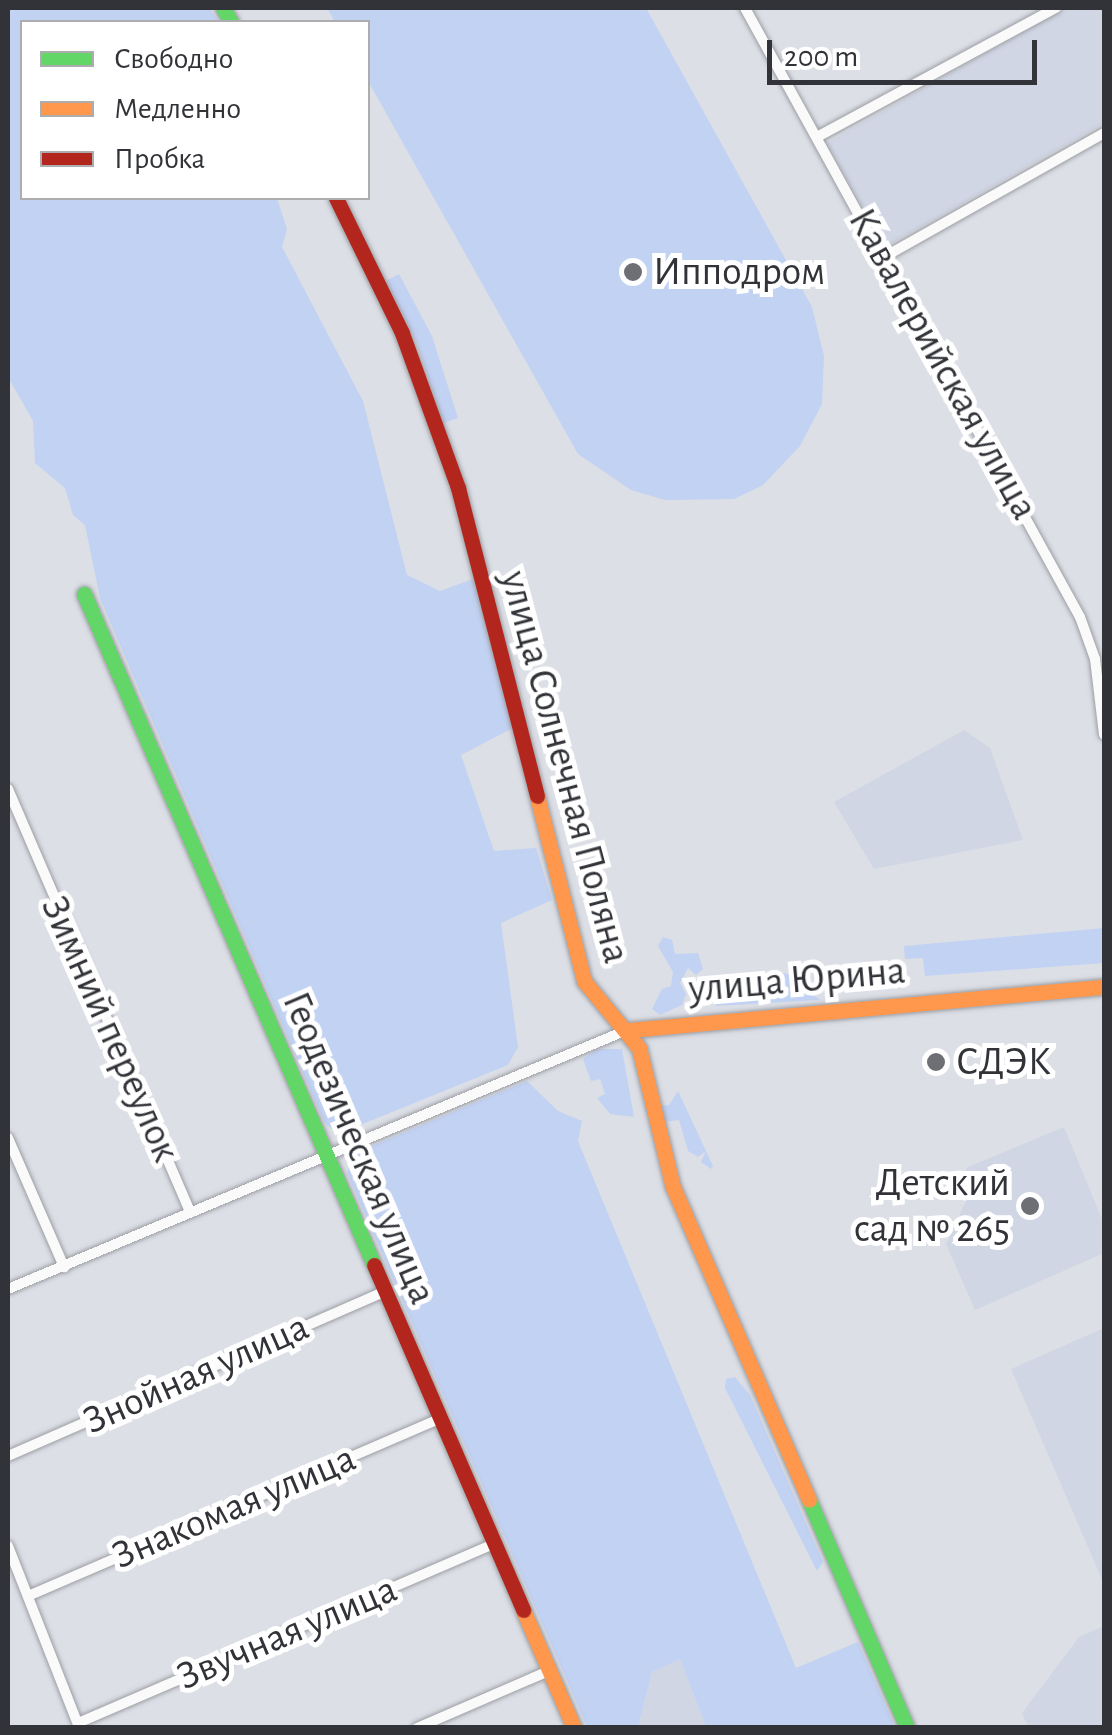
<!DOCTYPE html>
<html>
<head>
<meta charset="utf-8">
<style>
  body { margin:0 }
  #map { position:relative; width:1112px; height:1735px; overflow:hidden; background:#dcdfe6; font-family:"Alegreya Sans",sans-serif }
  div>[style] { position:absolute }
  .built>* { inset:0; background:#d0d6e4 }
  .green>* { inset:0; background:#c2d2f3 }
  .roads { filter:drop-shadow(0 0 2px #9c9ea3) drop-shadow(0 0 2px #9c9ea3) }
  .street>* { height:10px; margin:-5px; padding:0 5px; transform-origin:5px; border-radius:5px; background:#fafafb }
  .fast>* { height:15px; margin:-7.5px; padding:0 7.5px; transform-origin:7.5px; border-radius:7.5px; background:#63d668 }
  .slow>* { height:15px; margin:-7.5px; padding:0 7.5px; transform-origin:7.5px; border-radius:7.5px; background:#ff974d }
  .jam>* { height:15px; margin:-7.5px; padding:0 7.5px; transform-origin:7.5px; border-radius:7.5px; background:#b3261e }
  .dots>* { width:28px; height:28px; translate:-50% -50%; box-sizing:border-box; border:5px solid #fff; border-radius:50% }
  span { translate:-50% -50%; white-space:nowrap; text-align:center; line-height:1.15; -webkit-text-stroke:10px #fff; paint-order:stroke }
  .poi-label { font-size:40px; color:#313338 }
  .left { translate:0 -50%; text-align:left }
  .right { translate:-100% -50%; text-align:right }
  .street-label { font-size:40px; color:#313338 }
  .frame { position:absolute; inset:0; border:10px solid #313338; pointer-events:none }
  .legend { position:absolute; left:20px; top:20px; width:350px; height:180px; box-sizing:border-box; background:#fff; border:2px solid #adadaf; margin:0; padding:12px 18px; list-style:none; font-size:30px; color:#313338 }
  .legend li { display:flex; align-items:center; gap:20px; height:50px }
  .legend b { width:50px; border:2px solid #adadaf }
  .scale { position:absolute; left:767px; top:40px; width:270px; height:45px; box-sizing:border-box; border:5px solid #313338; border-top:0; padding-left:12px; font-size:30px; line-height:35px; white-space:nowrap; color:#313338; -webkit-text-stroke:8px #fff; paint-order:stroke }
</style>
</head>
<body>
<div id="map">
  <div class="built">
    <i style="clip-path:polygon(1066px 8px,1104px 8px,1104px 123px,885px 247px,827px 143px)"></i>
    <i style="clip-path:polygon(964px 730px,990px 748px,1023px 840px,874px 869px,834px 802px)"></i>
    <i style="clip-path:polygon(1064px 1127px,1104px 1224px,1104px 1253px,975px 1310px,946px 1244px,972px 1188px,966px 1168px)"></i>
    <i style="clip-path:polygon(1104px 1328px,1104px 1584px,1011px 1369px)"></i>
    <i style="clip-path:polygon(1104px 1626px,1104px 1727px,1028px 1727px,1022px 1713px,1079px 1637px)"></i>
    <i style="clip-path:polygon(680px 1659px,706px 1727px,638px 1727px,652px 1672px)"></i>
  </div>
  <div class="green">
    <i style="clip-path:polygon(8px 8px,209px 8px,219px 22px,22px 22px,22px 198px,277px 198px,287px 229px,282px 247px,363px 401px,407px 575px,440px 591px,473px 579px,485px 609px,513px 728px,461px 755px,494px 851px,536px 848px,552px 900px,501px 923px,518px 1047px,508px 1065px,338px 1134px,324px 1122px,100px 598px,85px 525px,73px 515px,65px 488px,35px 463px,33px 421px,8px 377px)"></i>
    <i style="clip-path:polygon(327px 8px,646px 8px,812px 307px,824px 356px,822px 404px,800px 446px,763px 485px,734px 499px,665px 500px,631px 490px,578px 454px,368px 81px,368px 22px,335px 22px)"></i>
    <i style="clip-path:polygon(399px 274px,432px 336px,458px 418px,443px 423px,417px 343px,386px 281px)"></i>
    <i style="clip-path:polygon(1104px 928px,1104px 963px,925px 976px,923px 958px,905px 959px,904px 946px)"></i>
    <i style="clip-path:polygon(663px 937px,672px 940px,675px 954px,698px 953px,703px 969px,696px 975px,688px 968px,680px 983px,686px 994px,682px 1005px,660px 1015px,652px 1009px,662px 989px,671px 986px,673px 972px,658px 946px)"></i>
    <i style="clip-path:polygon(772px 971px,788px 974px,820px 1000px,716px 1006px,709px 996px,717px 981px)"></i>
    <i style="clip-path:polygon(597px 1049px,622px 1049px,634px 1117px,610px 1114px,597px 1098px,605px 1094px,600px 1079px,591px 1081px,583px 1059px)"></i>
    <i style="clip-path:polygon(527px 1081px,558px 1111px,582px 1121px,578px 1141px,796px 1668px,858px 1642px,895px 1727px,706px 1727px,680px 1659px,652px 1672px,638px 1727px,587px 1727px,347px 1173px,355px 1153px)"></i>
    <i style="clip-path:polygon(678px 1091px,713px 1166px,711px 1169px,701px 1162px,706px 1151px,698px 1157px,688px 1151px,679px 1120px,663px 1122px,659px 1106px,669px 1105px)"></i>
    <i style="clip-path:polygon(735px 1377px,750px 1395px,823px 1562px,817px 1571px,725px 1388px,726px 1379px)"></i>
  </div>
  <div class="roads">
    <div class="street">
      <i style="left:745px;top:8px;width:695px;rotate:61.19deg"></i>
      <i style="left:1080px;top:617px;width:45px;rotate:70.3deg"></i>
      <i style="left:1095px;top:659px;width:76px;rotate:83.2deg"></i>
      <i style="left:817px;top:137px;width:272px;rotate:-28.4deg"></i>
      <i style="left:884px;top:257px;width:253px;rotate:-29.4deg"></i>
      <i style="left:8px;top:789px;width:460px;rotate:66.7deg"></i>
      <i style="left:8px;top:1138px;width:141px;rotate:66.5deg"></i>
      <i style="left:8px;top:1289px;width:671px;rotate:-22.71deg"></i>
      <i style="left:8px;top:1456px;width:412px;rotate:-23.6deg"></i>
      <i style="left:8px;top:1546px;width:194px;rotate:68.6deg"></i>
      <i style="left:28px;top:1596px;width:450px;rotate:-23.3deg"></i>
      <i style="left:78px;top:1723px;width:455px;rotate:-23.3deg"></i>
      <i style="left:417px;top:1728px;width:144px;rotate:-23.4deg"></i>
    </div>
    <div class="fast">
      <i style="left:223px;top:8px;width:16px;rotate:60deg"></i>
      <i style="left:84px;top:594px;width:731px;rotate:66.63deg"></i>
      <i style="left:809px;top:1500px;width:248px;rotate:66.7deg"></i>
    </div>
    <div class="slow">
      <i style="left:537px;top:796px;width:191px;rotate:75.7deg"></i>
      <i style="left:584px;top:981px;width:87px;rotate:50.6deg"></i>
      <i style="left:639px;top:1048px;width:143px;rotate:76.3deg"></i>
      <i style="left:673px;top:1187px;width:341px;rotate:66.5deg"></i>
      <i style="left:628px;top:1030px;width:478px;rotate:-5.2deg"></i>
      <i style="left:523px;top:1610px;width:129px;rotate:66.6deg"></i>
    </div>
    <div class="jam">
      <i style="left:336px;top:198px;width:150px;rotate:63.9deg"></i>
      <i style="left:402px;top:333px;width:165px;rotate:70.1deg"></i>
      <i style="left:458px;top:488px;width:318px;rotate:75.6deg"></i>
      <i style="left:374px;top:1265px;width:376px;rotate:66.6deg"></i>
    </div>
  </div>
  <div class="dots">
    <i style="left:633px;top:272px;background:#6d6f75"></i>
    <i style="left:936px;top:1062px;background:#6d6f75"></i>
    <i style="left:1030px;top:1206px;background:#6d6f75"></i>
  </div>
  <div class="poi-label">
    <span class="left" style="left:653px;top:272px">Ипподром</span>
    <span class="left" style="left:956px;top:1062px">СДЭК</span>
    <span class="right" style="left:1010px;top:1206px">Детский<br>сад № 265</span>
  </div>
  <div class="street-label">
    <span style="left:943px;top:364px;rotate:61deg">Кавалерийская улица</span>
    <span style="left:565px;top:767px;rotate:75deg">улица Солнечная Поляна</span>
    <span style="left:797px;top:980px;rotate:-5deg">улица Юрина</span>
    <span style="left:110px;top:1029px;rotate:66deg">Зимний переулок</span>
    <span style="left:359px;top:1148px;rotate:67deg">Геодезическая улица</span>
    <span style="left:196px;top:1374px;rotate:-24deg">Знойная улица</span>
    <span style="left:234px;top:1507px;rotate:-23deg">Знакомая улица</span>
    <span style="left:287px;top:1633px;rotate:-23deg">Звучная улица</span>
  </div>
  <div class="frame"></div>
  <ul class="legend">
  <li><b style="height:12px;background:#63d668"></b>Свободно</li>
  <li><b style="height:12px;background:#ff974d"></b>Медленно</li>
  <li><b style="height:12px;background:#b3261e"></b>Пробка</li>
  </ul>
  <div class="scale">200 m</div>
</div>
</body>
</html>
